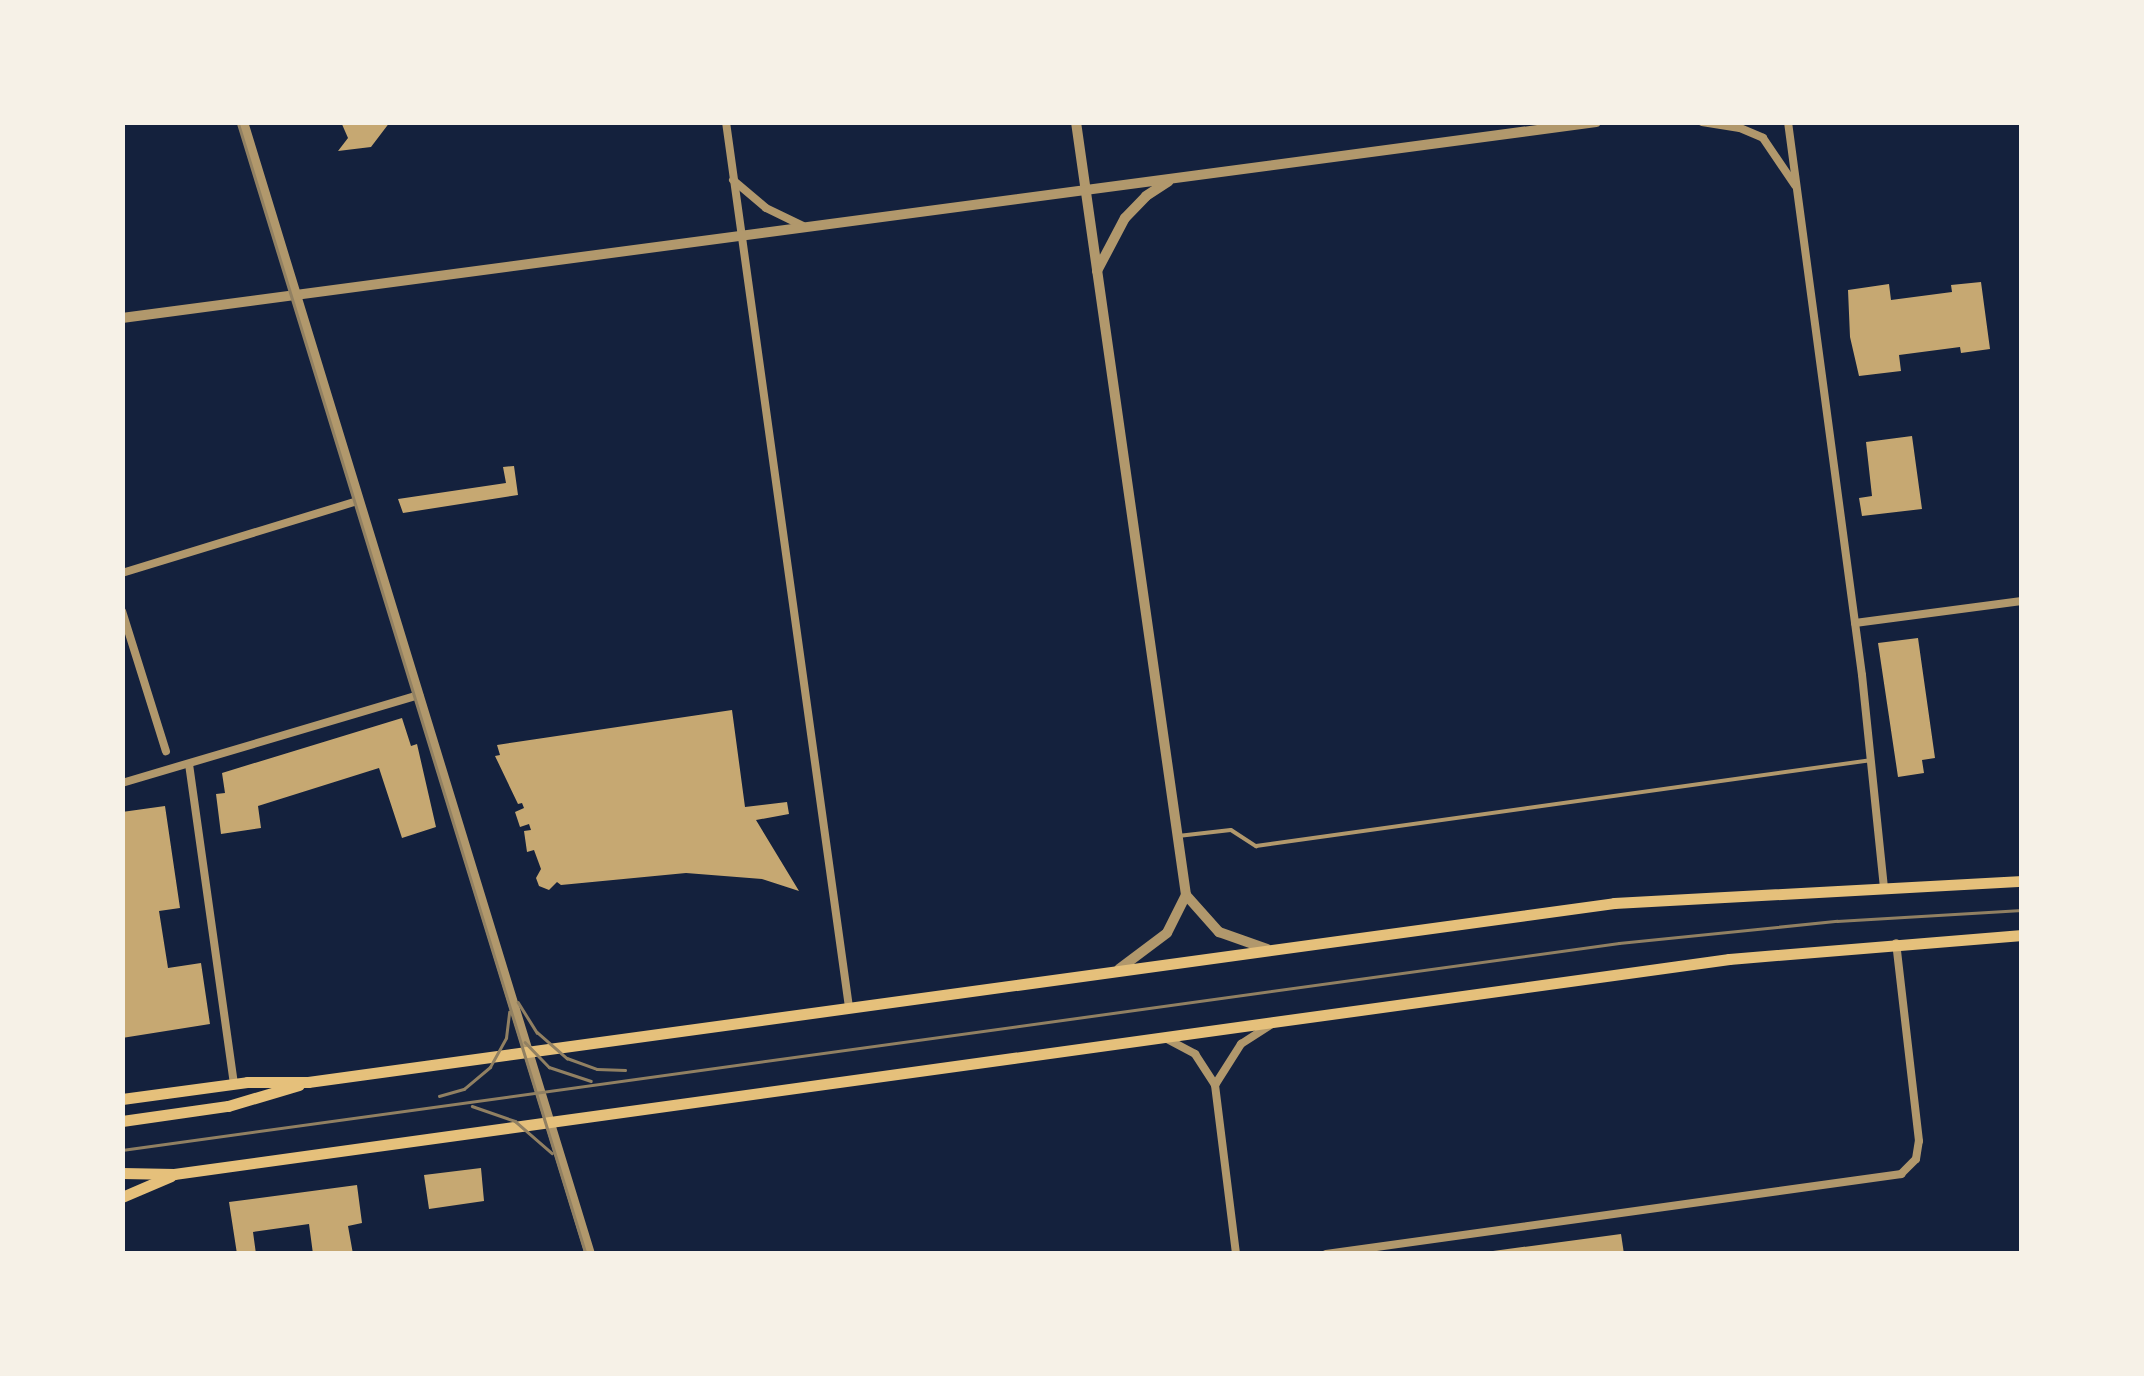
<!DOCTYPE html>
<html>
<head>
<meta charset="utf-8">
<style>
  body { margin:0 }
  #map { position:relative; width:2144px; height:1376px; overflow:hidden; background:#14213d; font-family:Karla,sans-serif }
  div>[style] { position:absolute }
  .building>* { inset:0; background:#c6a872 }
  .service>* { height:4px; margin:-2px; padding:0 2px; transform-origin:2px; border-radius:2px; background:#b1986c }
  .minor>* { height:8px; margin:-4px; padding:0 4px; transform-origin:4px; border-radius:4px; background:#b1986c }
  .tertiary>* { height:10px; margin:-5px; padding:0 5px; transform-origin:5px; border-radius:5px; background:#b1986c }
  .secondary>* { height:11px; margin:-5.5px; padding:0 5.5px; transform-origin:5.5px; border-radius:5.5px; background:#e5c07b }
  .tram>* { height:2.5px; margin:-1.25px; padding:0 1.25px; transform-origin:1.25px; border-radius:1.25px; background:#918062 }
  span { translate:-50% -50%; white-space:nowrap; text-align:center; line-height:1.15; -webkit-text-stroke:8px #f6f1e7; paint-order:stroke }
  .frame { position:absolute; inset:0; border:125px solid #f6f1e7; pointer-events:none }
</style>
</head>
<body>
<div id="map">
  <div class="building">
    <i style="clip-path:polygon(341px 122px,390px 122px,371px 147px,338px 151px,348px 138px)"></i>
    <i style="clip-path:polygon(1981px 282px,1990px 349px,1961px 353px,1960px 347px,1899px 355px,1901px 371px,1859px 376px,1850px 337px,1848px 290px,1889px 284px,1891px 300px,1952px 292px,1951px 285px)"></i>
    <i style="clip-path:polygon(1912px 436px,1922px 509px,1862px 516px,1859px 498px,1872px 496px,1866px 442px)"></i>
    <i style="clip-path:polygon(514px 466px,518px 495px,403px 513px,398px 499px,506px 483px,503px 467px)"></i>
    <i style="clip-path:polygon(1918px 638px,1935px 758px,1922px 760px,1924px 773px,1898px 777px,1878px 643px)"></i>
    <i style="clip-path:polygon(732px 710px,745px 807px,787px 802px,789px 814px,756px 820px,799px 891px,762px 879px,686px 873px,561px 885px,557px 882px,549px 890px,539px 886px,536px 878px,541px 869px,534px 850px,527px 852px,524px 831px,531px 830px,529px 824px,520px 827px,515px 812px,524px 808px,522px 803px,518px 804px,495px 756px,500px 755px,497px 745px)"></i>
    <i style="clip-path:polygon(402px 718px,411px 746px,417px 744px,436px 827px,402px 838px,379px 768px,258px 806px,261px 828px,221px 834px,216px 794px,225px 793px,222px 773px)"></i>
    <i style="clip-path:polygon(165px 806px,180px 908px,159px 911px,168px 968px,201px 963px,210px 1024px,122px 1038px,122px 812px)"></i>
    <i style="clip-path:polygon(481px 1168px,484px 1201px,429px 1209px,424px 1175px)"></i>
    <i style="clip-path:polygon(357px 1185px,362px 1223px,348px 1226px,353px 1254px,313px 1254px,309px 1224px,253px 1232px,256px 1254px,237px 1254px,229px 1202px)"></i>
    <i style="clip-path:polygon(1621px 1234px,1624px 1254px,1493px 1254px,1493px 1251px)"></i>
  </div>
  <div class="service">
    <i style="left:1178px;top:836px;width:53px;rotate:-6.5deg"></i>
    <i style="left:1231px;top:830px;width:30px;rotate:33deg"></i>
    <i style="left:1256px;top:846px;width:622px;rotate:-7.95deg"></i>
  </div>
  <div class="minor">
    <i style="left:726px;top:122px;width:894px;rotate:82.09deg"></i>
    <i style="left:1702px;top:122px;width:38px;rotate:9deg"></i>
    <i style="left:1740px;top:128px;width:25px;rotate:23deg"></i>
    <i style="left:1763px;top:138px;width:57px;rotate:55.8deg"></i>
    <i style="left:1788px;top:122px;width:558px;rotate:82.38deg"></i>
    <i style="left:1862px;top:675px;width:215px;rotate:84.1deg"></i>
    <i style="left:733px;top:180px;width:43px;rotate:40.3deg"></i>
    <i style="left:766px;top:208px;width:41px;rotate:25.9deg"></i>
    <i style="left:122px;top:573px;width:247px;rotate:-17deg"></i>
    <i style="left:122px;top:611px;width:147px;rotate:72.6deg"></i>
    <i style="left:1855px;top:623px;width:168px;rotate:-7.5deg"></i>
    <i style="left:189px;top:764px;width:323px;rotate:82deg"></i>
    <i style="left:122px;top:783px;width:310px;rotate:-16.5deg"></i>
    <i style="left:1167px;top:1039px;width:32px;rotate:28deg"></i>
    <i style="left:1195px;top:1054px;width:37px;rotate:57deg"></i>
    <i style="left:1215px;top:1085px;width:170px;rotate:82.9deg"></i>
    <i style="left:1215px;top:1085px;width:49px;rotate:-57.6deg"></i>
    <i style="left:1241px;top:1044px;width:37px;rotate:-33deg"></i>
    <i style="left:1326px;top:1254px;width:581px;rotate:-7.92deg"></i>
    <i style="left:1901px;top:1174px;width:21px;rotate:-45deg"></i>
    <i style="left:1916px;top:1159px;width:18px;rotate:-81deg"></i>
    <i style="left:1919px;top:1141px;width:199px;rotate:-96.6deg"></i>
  </div>
  <div class="tertiary">
    <i style="left:243px;top:122px;width:1184px;rotate:72.96deg"></i>
    <i style="left:1076px;top:122px;width:781px;rotate:81.9deg"></i>
    <i style="left:1186px;top:895px;width:42px;rotate:116.6deg"></i>
    <i style="left:1167px;top:933px;width:60px;rotate:143.1deg"></i>
    <i style="left:1097px;top:271px;width:60px;rotate:-62.2deg"></i>
    <i style="left:1125px;top:218px;width:30px;rotate:-46deg"></i>
    <i style="left:1146px;top:196px;width:27px;rotate:-33deg"></i>
    <i style="left:122px;top:318px;width:1487px;rotate:-7.57deg"></i>
    <i style="left:1186px;top:895px;width:50px;rotate:48.3deg"></i>
    <i style="left:1219px;top:932px;width:51px;rotate:19.5deg"></i>
  </div>
  <div class="secondary">
    <i style="left:122px;top:1099px;width:126px;rotate:-7.7deg"></i>
    <i style="left:247px;top:1082px;width:61px"></i>
    <i style="left:308px;top:1082px;width:1318px;rotate:-7.8deg"></i>
    <i style="left:1614px;top:903px;width:409px;rotate:-3.1deg"></i>
    <i style="left:122px;top:1121px;width:107px;rotate:-8.1deg"></i>
    <i style="left:228px;top:1106px;width:74px;rotate:-16.5deg"></i>
    <i style="left:122px;top:1173px;width:52px;rotate:1.1deg"></i>
    <i style="left:174px;top:1174px;width:1570px;rotate:-7.87deg"></i>
    <i style="left:1729px;top:959px;width:294px;rotate:-4.7deg"></i>
    <i style="left:122px;top:1197px;width:53px;rotate:-23.2deg"></i>
  </div>
  <div class="tram">
    <i style="left:238px;top:122px;width:1184px;rotate:72.91deg"></i>
    <i style="left:518px;top:1002px;width:36px;rotate:58deg"></i>
    <i style="left:537px;top:1032px;width:40px;rotate:41deg"></i>
    <i style="left:567px;top:1058px;width:32px;rotate:20deg"></i>
    <i style="left:597px;top:1069px;width:28px;rotate:2deg"></i>
    <i style="left:525px;top:1042px;width:35px;rotate:46deg"></i>
    <i style="left:549px;top:1067px;width:44px;rotate:18.4deg"></i>
    <i style="left:439px;top:1096px;width:26px;rotate:-16deg"></i>
    <i style="left:464px;top:1089px;width:34px;rotate:-40deg"></i>
    <i style="left:490px;top:1067px;width:33px;rotate:-61deg"></i>
    <i style="left:506px;top:1038px;width:26px;rotate:-83deg"></i>
    <i style="left:472px;top:1106px;width:46px;rotate:19.2deg"></i>
    <i style="left:515px;top:1121px;width:49px;rotate:40.9deg"></i>
    <i style="left:122px;top:1150px;width:1511px;rotate:-7.87deg"></i>
    <i style="left:1619px;top:943px;width:219px;rotate:-5.8deg"></i>
    <i style="left:1837px;top:921px;width:185px;rotate:-3.4deg"></i>
  </div>
  <div class="frame"></div>
</div>
</body>
</html>
